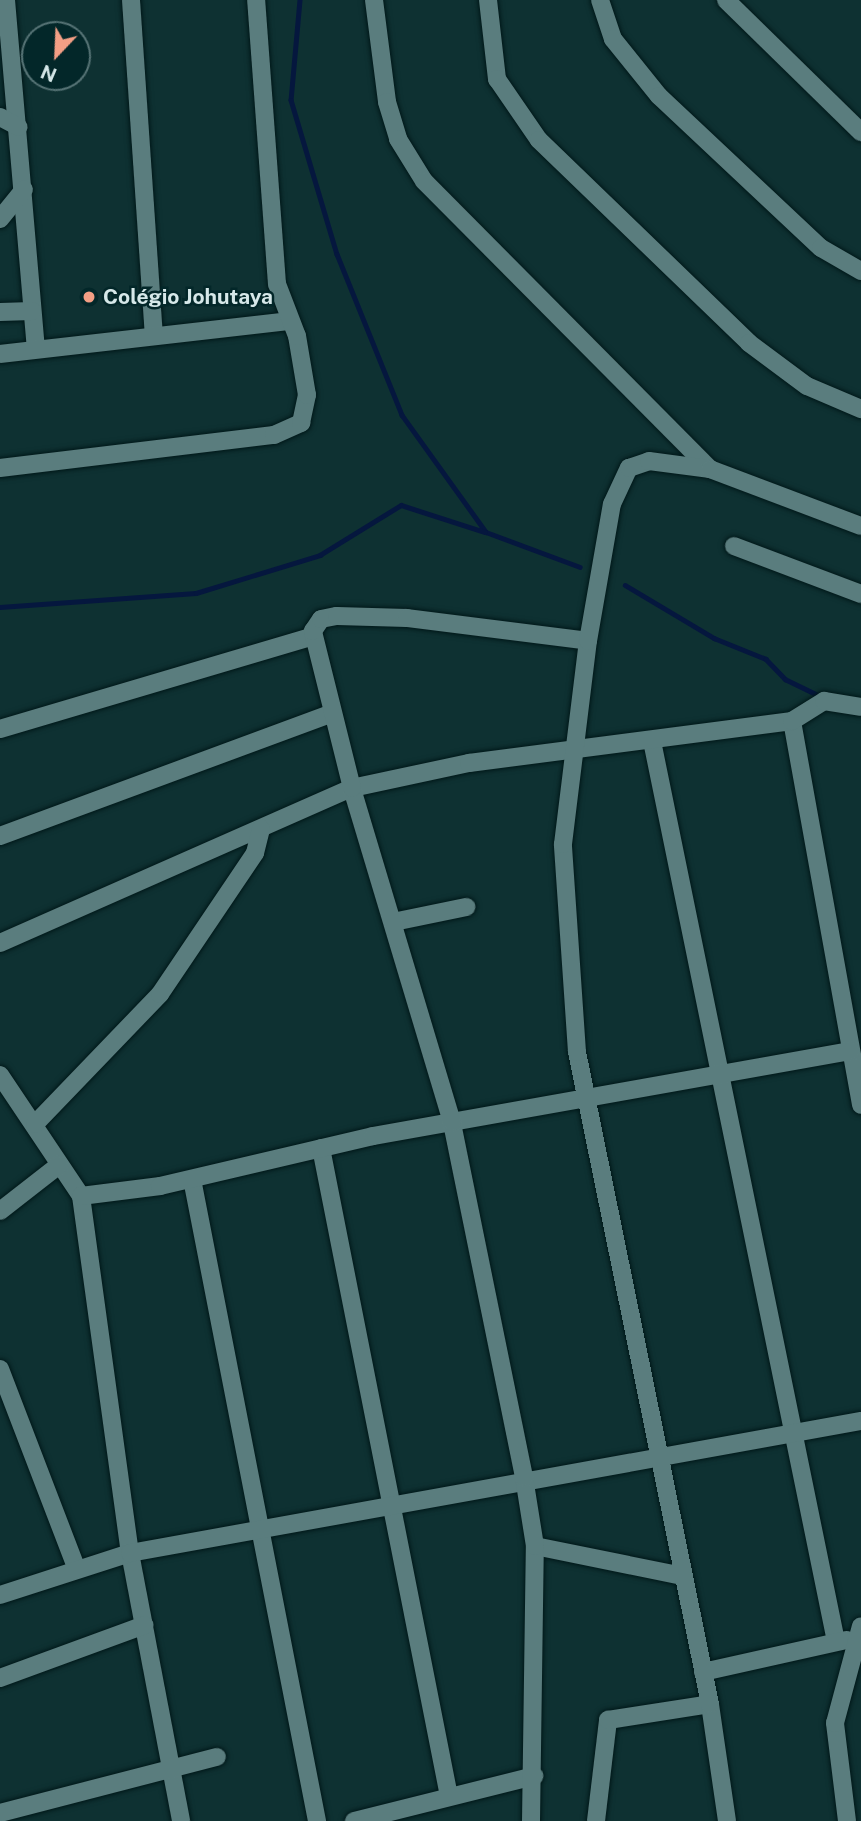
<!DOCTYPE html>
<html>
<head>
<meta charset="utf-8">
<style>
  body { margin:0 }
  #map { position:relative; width:861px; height:1821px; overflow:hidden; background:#0e3132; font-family:"Public Sans",sans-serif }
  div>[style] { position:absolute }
  .stream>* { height:4.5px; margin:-2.25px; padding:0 2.25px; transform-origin:2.25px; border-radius:2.25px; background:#05173e }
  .roads { filter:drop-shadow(0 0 2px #001819) drop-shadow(0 0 2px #001819) }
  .minor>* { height:18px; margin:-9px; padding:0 9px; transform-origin:9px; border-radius:9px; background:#5a7d7e }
  .dots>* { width:19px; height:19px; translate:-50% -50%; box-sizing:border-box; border:4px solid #032729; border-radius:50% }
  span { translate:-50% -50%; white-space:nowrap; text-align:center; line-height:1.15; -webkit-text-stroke:5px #032729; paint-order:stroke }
  .poi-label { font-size:21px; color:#d6e8e9; font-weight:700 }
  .left { translate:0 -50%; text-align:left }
  .north { position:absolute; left:21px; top:21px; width:70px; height:70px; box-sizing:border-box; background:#032729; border:2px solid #577476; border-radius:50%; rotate:203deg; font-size:19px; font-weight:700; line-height:28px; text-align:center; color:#d6e8e9 }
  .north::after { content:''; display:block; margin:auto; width:24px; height:32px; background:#f39f85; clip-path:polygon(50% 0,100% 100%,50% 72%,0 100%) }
</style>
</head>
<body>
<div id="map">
  <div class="stream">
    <i style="left:300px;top:0;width:100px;rotate:95.1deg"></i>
    <i style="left:291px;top:100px;width:161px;rotate:73.4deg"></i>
    <i style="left:337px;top:254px;width:174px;rotate:68deg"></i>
    <i style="left:402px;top:415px;width:144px;rotate:54.3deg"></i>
    <i style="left:486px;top:532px;width:100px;rotate:20.4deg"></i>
    <i style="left:625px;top:585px;width:104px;rotate:30.8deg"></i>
    <i style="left:714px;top:638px;width:56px;rotate:22deg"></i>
    <i style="left:766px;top:659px;width:28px;rotate:46deg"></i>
    <i style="left:785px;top:679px;width:39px;rotate:26deg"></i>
    <i style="left:0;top:607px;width:196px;rotate:-4.1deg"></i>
    <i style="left:196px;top:593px;width:130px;rotate:-17deg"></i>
    <i style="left:320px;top:555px;width:95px;rotate:-31.7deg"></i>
    <i style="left:401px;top:505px;width:88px;rotate:17.8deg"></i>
  </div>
  <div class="roads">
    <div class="minor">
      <i style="left:6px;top:0;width:349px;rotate:85.1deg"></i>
      <i style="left:131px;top:0;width:335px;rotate:86.1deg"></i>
      <i style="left:374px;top:0;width:103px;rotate:82.7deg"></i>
      <i style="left:387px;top:102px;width:39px;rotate:73deg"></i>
      <i style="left:398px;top:139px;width:49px;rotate:58.2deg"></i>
      <i style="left:424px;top:181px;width:406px;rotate:45.2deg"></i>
      <i style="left:488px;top:0;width:80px;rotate:83.5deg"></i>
      <i style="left:497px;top:79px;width:74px;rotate:55.5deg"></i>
      <i style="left:539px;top:140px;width:292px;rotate:44deg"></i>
      <i style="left:749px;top:343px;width:72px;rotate:36.6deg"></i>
      <i style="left:807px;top:386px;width:59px;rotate:23.1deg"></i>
      <i style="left:600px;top:0;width:41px;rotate:71.6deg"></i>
      <i style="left:613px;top:39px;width:73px;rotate:51.1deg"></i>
      <i style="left:659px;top:96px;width:222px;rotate:43.2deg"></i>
      <i style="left:821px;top:248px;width:46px;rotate:29.9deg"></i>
      <i style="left:726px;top:0;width:189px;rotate:44.4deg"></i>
      <i style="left:0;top:117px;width:21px;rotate:28deg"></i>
      <i style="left:0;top:219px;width:38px;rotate:-51deg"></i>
      <i style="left:0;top:312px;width:32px;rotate:-2deg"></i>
      <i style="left:0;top:354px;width:290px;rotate:-6.5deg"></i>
      <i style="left:0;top:468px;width:276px;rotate:-6.9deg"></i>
      <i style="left:274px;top:435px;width:30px;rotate:-24deg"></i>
      <i style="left:301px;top:423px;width:29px;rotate:-78deg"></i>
      <i style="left:307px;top:395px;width:60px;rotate:-99.6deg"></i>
      <i style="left:297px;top:336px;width:56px;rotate:-111deg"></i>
      <i style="left:277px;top:284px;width:285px;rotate:-94.2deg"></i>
      <i style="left:734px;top:546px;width:136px;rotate:20.7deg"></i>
      <i style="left:792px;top:721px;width:390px;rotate:79.8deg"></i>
      <i style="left:0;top:729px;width:327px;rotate:-16.5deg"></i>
      <i style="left:652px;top:741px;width:919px;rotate:78.45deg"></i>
      <i style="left:0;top:836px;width:354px;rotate:-20.3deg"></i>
      <i style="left:393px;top:922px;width:75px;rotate:-11.6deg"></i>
      <i style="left:0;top:943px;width:385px;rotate:-23.8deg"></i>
      <i style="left:352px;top:788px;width:120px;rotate:-12.1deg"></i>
      <i style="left:469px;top:763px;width:326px;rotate:-7.4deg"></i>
      <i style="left:792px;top:721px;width:38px;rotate:-32deg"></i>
      <i style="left:824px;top:701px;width:37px;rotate:9deg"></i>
      <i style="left:0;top:1075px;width:146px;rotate:56.2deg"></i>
      <i style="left:81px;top:1196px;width:360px;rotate:82.2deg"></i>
      <i style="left:130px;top:1553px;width:273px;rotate:79.2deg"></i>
      <i style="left:35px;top:1124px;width:180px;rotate:-46.1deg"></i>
      <i style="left:160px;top:994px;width:170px;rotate:-56deg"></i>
      <i style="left:255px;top:853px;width:25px;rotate:-76deg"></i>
      <i style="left:321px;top:1148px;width:661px;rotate:78.83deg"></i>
      <i style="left:192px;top:1179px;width:654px;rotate:78.98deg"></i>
      <i style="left:81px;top:1196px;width:80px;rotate:-7.2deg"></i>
      <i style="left:160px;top:1186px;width:219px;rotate:-13.2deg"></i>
      <i style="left:373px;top:1136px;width:485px;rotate:-10.1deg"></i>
      <i style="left:0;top:1211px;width:75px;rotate:-37.9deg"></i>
      <i style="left:0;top:1369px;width:212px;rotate:69deg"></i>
      <i style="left:535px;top:1546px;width:150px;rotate:11.5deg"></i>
      <i style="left:0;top:1595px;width:137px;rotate:-17.9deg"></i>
      <i style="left:130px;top:1553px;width:743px;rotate:-10.24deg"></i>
      <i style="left:703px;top:1672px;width:147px;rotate:-12.6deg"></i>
      <i style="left:0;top:1678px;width:154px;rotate:-20.1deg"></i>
      <i style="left:0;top:1813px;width:224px;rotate:-14.5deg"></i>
      <i style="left:354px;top:1821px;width:186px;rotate:-14deg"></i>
      <i style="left:531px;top:1821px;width:275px;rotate:-89.2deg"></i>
      <i style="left:535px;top:1546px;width:70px;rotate:-99.1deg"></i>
      <i style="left:524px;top:1477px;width:362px;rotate:-101.5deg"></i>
      <i style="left:452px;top:1122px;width:349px;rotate:-106.7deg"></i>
      <i style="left:352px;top:788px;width:162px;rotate:-104deg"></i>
      <i style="left:313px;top:631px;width:14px;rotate:-56deg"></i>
      <i style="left:321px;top:619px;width:16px;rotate:-11deg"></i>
      <i style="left:337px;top:616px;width:70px;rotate:1.6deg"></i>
      <i style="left:407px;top:618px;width:182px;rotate:7.2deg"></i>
      <i style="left:596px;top:1821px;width:102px;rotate:-83.2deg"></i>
      <i style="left:608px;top:1720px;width:103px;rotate:-8.9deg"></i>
      <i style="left:727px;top:1821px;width:118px;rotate:-98.3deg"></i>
      <i style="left:710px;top:1704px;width:665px;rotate:-101.53deg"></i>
      <i style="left:577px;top:1052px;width:208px;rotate:-93.9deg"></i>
      <i style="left:563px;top:844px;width:205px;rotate:-83deg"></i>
      <i style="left:588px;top:641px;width:139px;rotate:-80.1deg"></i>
      <i style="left:612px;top:504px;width:40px;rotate:-65deg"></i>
      <i style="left:629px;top:468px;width:21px;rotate:-19deg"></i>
      <i style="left:649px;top:461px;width:62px;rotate:7.5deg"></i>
      <i style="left:710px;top:469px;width:161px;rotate:20.7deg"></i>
      <i style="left:847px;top:1821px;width:99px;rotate:-97deg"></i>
      <i style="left:835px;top:1723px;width:100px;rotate:-75deg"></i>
    </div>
  </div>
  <div class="dots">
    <i style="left:89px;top:297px;background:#f39f85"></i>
  </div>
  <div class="poi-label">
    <span class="left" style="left:103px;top:297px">Colégio Johutaya</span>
  </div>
  <div class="north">N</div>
</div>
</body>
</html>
